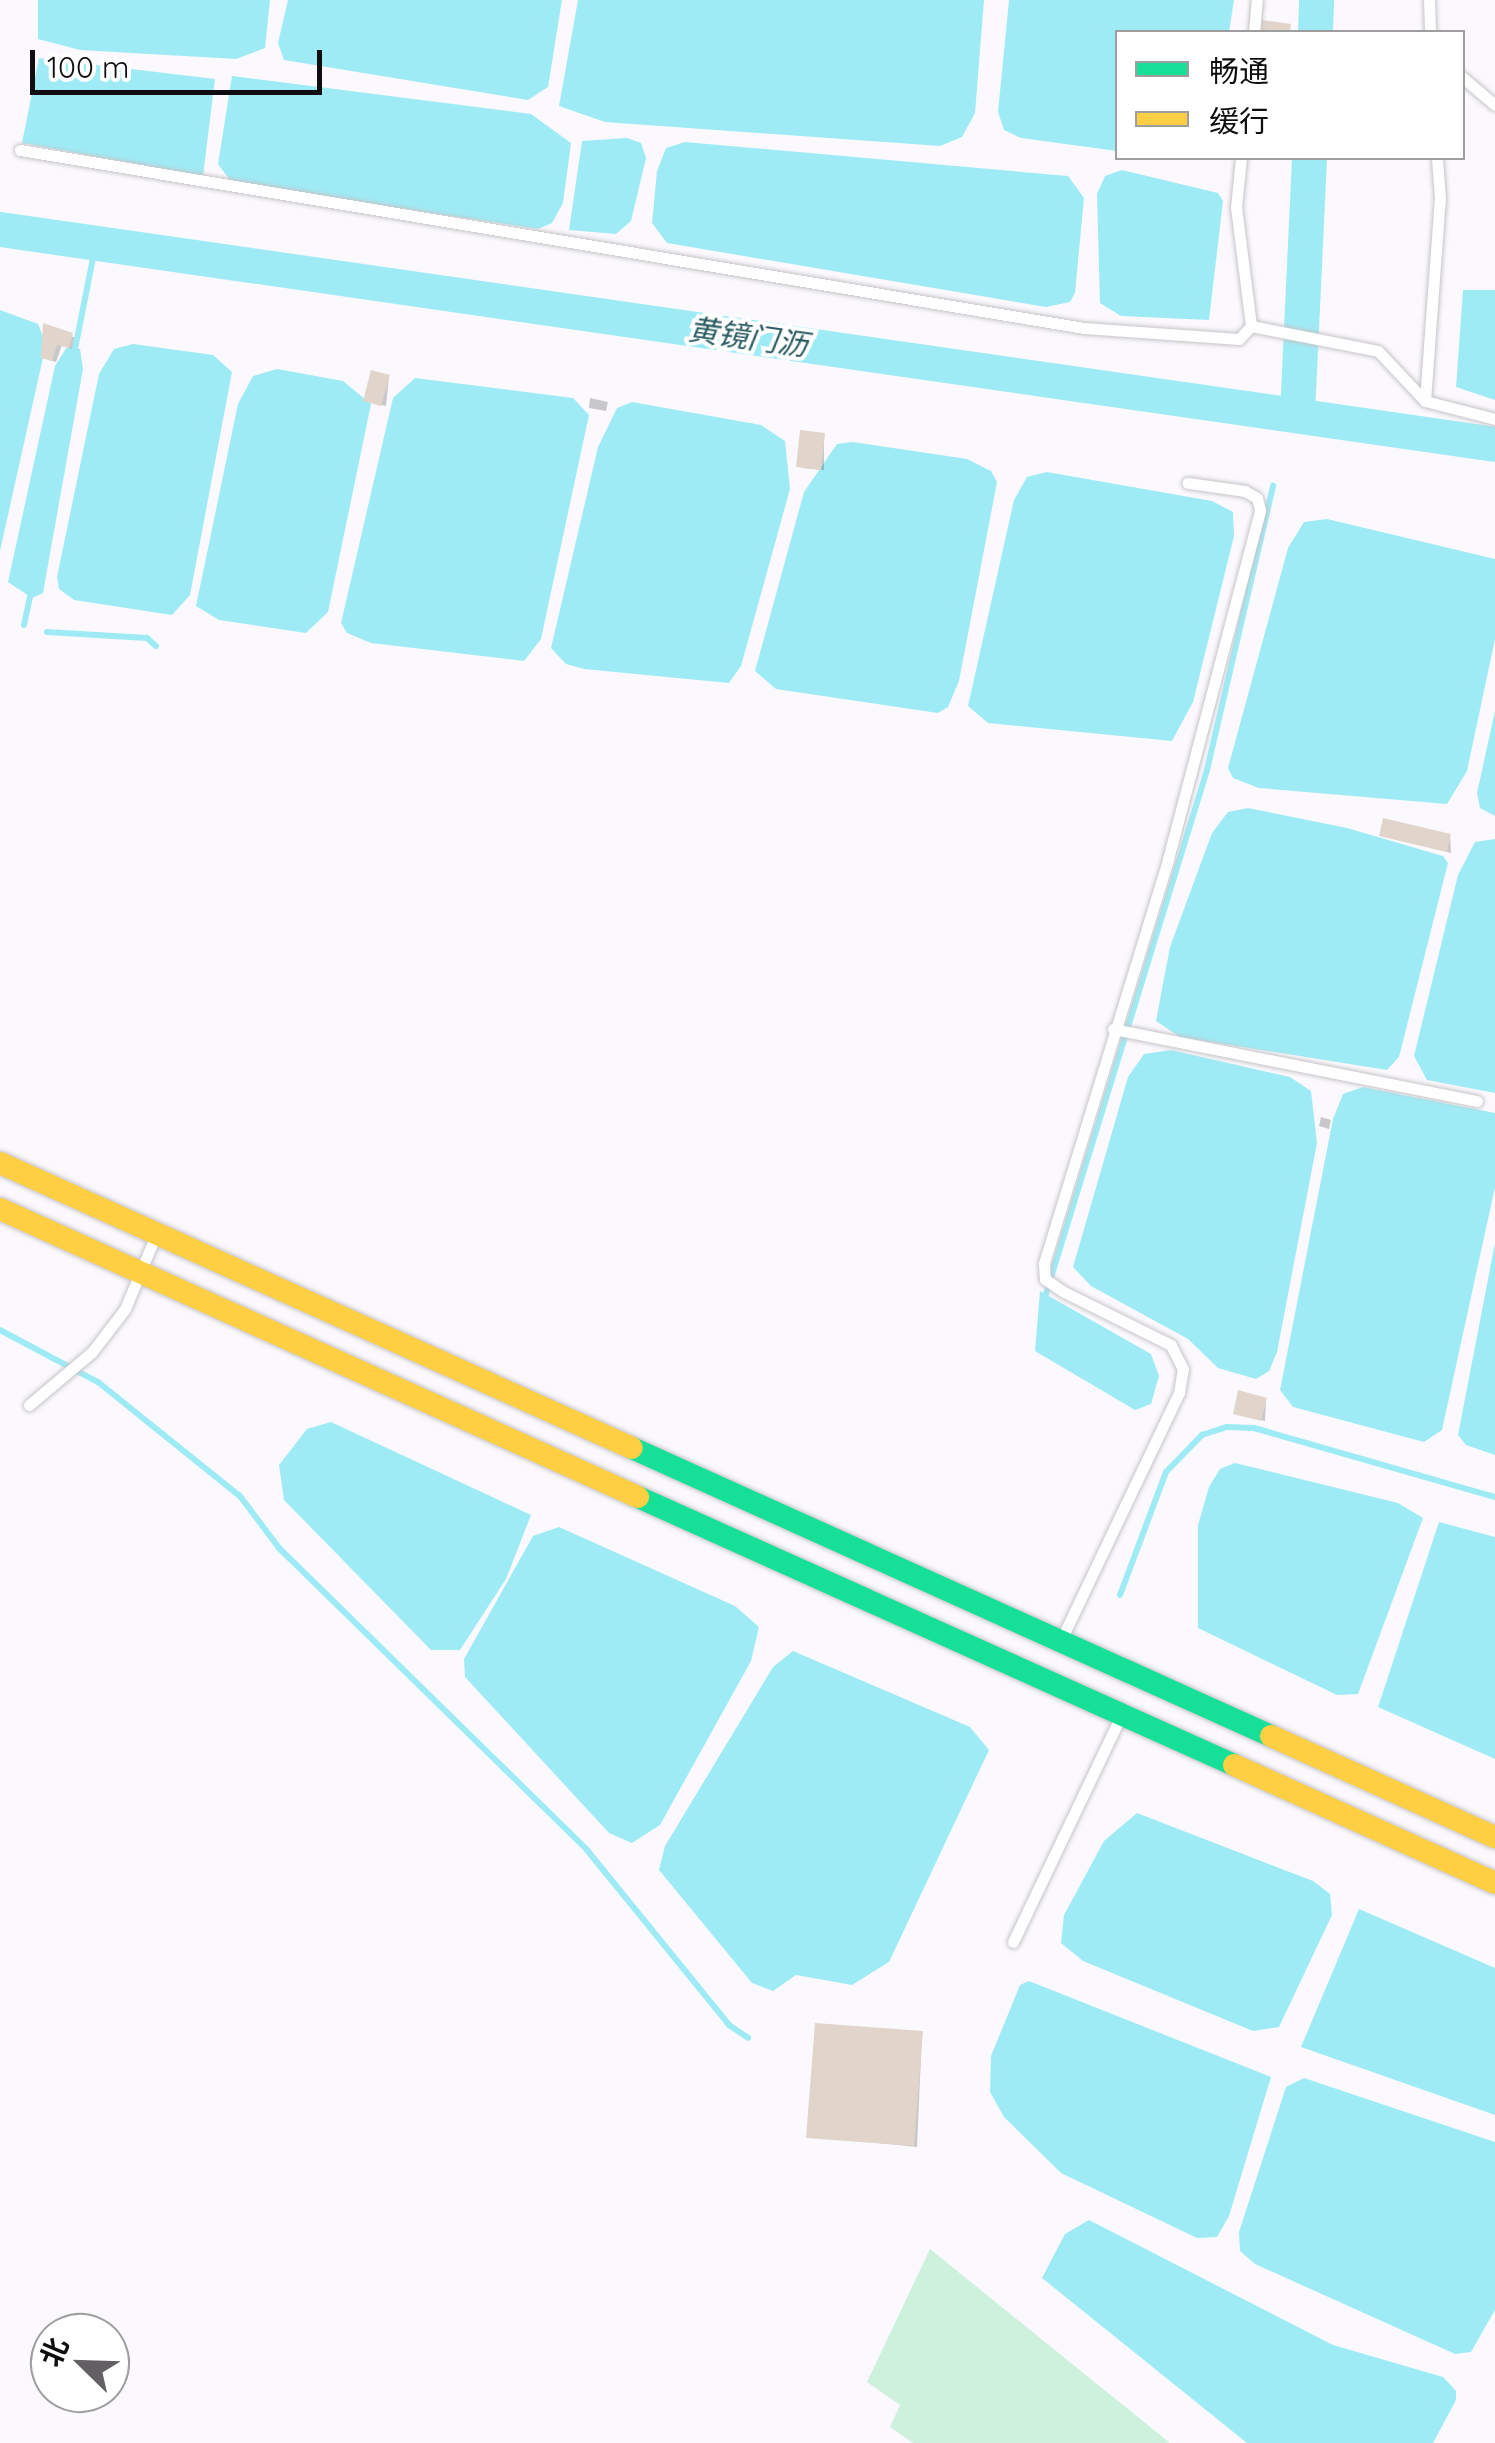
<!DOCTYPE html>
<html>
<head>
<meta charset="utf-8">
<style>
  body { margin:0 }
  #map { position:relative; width:1495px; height:2443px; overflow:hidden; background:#fbf9fd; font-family:Quicksand,"Noto Sans SC",sans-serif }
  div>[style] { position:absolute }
  .green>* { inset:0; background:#cef1de }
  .water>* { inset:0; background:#9febf5 }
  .shadow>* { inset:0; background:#0003 }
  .stream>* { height:6px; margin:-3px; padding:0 3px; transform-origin:3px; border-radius:3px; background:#9febf5 }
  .river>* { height:35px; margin:-17.5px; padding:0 17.5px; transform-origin:17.5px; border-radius:17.5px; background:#9febf5 }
  .building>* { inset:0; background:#e1d5cb }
  .roads { filter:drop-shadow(0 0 2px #c6c4c8) drop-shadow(0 0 2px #c6c4c8) }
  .lane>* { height:11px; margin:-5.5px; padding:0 5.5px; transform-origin:5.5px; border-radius:5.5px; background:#fefeff }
  .fast>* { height:22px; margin:-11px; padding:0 11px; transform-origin:11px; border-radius:11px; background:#16e098 }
  .slow>* { height:22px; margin:-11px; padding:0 11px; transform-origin:11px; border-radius:11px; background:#ffcf43 }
  span { translate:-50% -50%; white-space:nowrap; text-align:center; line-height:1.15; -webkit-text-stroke:8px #fff; paint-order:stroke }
  .water-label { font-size:30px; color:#2a5b60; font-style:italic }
  .legend { position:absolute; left:1115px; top:30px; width:350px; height:130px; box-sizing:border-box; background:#fff; border:2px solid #9f9e9f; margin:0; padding:12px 18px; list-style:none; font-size:30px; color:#0f0d10 }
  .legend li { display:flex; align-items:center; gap:20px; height:50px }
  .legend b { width:50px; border:2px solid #9f9e9f }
  .north { position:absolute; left:30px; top:2313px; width:100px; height:100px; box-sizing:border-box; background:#fff; border:2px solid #9f9e9f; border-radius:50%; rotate:293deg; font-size:28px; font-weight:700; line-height:40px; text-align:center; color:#0f0d10 }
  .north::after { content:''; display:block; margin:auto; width:35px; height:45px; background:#626063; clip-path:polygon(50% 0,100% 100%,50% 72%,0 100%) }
  .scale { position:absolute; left:30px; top:50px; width:292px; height:45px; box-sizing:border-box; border:5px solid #0f0d10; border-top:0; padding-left:12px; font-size:30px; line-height:35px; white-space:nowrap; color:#0f0d10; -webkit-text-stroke:8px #fff; paint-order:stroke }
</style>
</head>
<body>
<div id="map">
  <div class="green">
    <i style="clip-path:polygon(930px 2249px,1170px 2443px,913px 2443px,890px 2427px,900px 2405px,867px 2382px)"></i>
  </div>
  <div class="water">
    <i style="clip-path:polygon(38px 0,270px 0,265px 48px,236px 59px,80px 50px,38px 39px)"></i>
    <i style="clip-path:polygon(288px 0,562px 0,548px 87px,528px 100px,284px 60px,278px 43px)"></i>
    <i style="clip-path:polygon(578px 0,984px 0,975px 113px,962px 137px,940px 146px,605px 122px,559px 106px)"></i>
    <i style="clip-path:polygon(1009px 0,1234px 0,1229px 32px,1118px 32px,1117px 151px,1021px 138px,1004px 130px,998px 112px)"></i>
    <i style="clip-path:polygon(39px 58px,215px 79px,203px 176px,22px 143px)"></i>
    <i style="clip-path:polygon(232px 76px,531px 114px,571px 143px,563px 203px,552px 223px,538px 229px,232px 183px,218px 164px)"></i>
    <i style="clip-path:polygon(627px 138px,641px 143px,646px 158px,631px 221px,616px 234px,569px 230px,582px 141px)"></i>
    <i style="clip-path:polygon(685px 142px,1068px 176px,1084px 198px,1075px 293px,1070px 302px,1046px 307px,667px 243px,652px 223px,657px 171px,666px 148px)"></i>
    <i style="clip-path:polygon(1122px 170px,1218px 193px,1223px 201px,1209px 320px,1121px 316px,1100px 303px,1097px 194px,1105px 176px)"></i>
    <i style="clip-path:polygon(1463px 290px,1495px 290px,1495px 400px,1456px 387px)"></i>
    <i style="clip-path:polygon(0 310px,38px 324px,46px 344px,0 551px)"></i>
    <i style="clip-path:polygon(133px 344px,213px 355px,232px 372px,190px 595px,172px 615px,74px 600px,59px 589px,57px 577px,99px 374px,114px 349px)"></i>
    <i style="clip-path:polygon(67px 347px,80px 349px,83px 369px,43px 593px,32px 598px,8px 582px,55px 366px)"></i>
    <i style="clip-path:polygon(277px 369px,343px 381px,371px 404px,328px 612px,306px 633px,219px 620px,196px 606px,238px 404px,253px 376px)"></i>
    <i style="clip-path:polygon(415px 378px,573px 398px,589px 415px,541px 639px,524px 661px,371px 643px,347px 633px,341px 623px,393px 398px)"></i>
    <i style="clip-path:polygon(632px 402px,761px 425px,785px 441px,790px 489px,741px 666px,729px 683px,584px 669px,566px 664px,551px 648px,598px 447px,617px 408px)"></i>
    <i style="clip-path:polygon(853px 442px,967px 459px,991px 471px,997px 482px,959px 681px,948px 707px,938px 713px,776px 689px,755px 671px,804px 492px,837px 444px)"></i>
    <i style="clip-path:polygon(1047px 472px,1212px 501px,1233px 512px,1234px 536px,1193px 702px,1172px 741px,988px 723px,968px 706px,1014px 500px,1027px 477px)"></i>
    <i style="clip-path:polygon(1327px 519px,1495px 559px,1495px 639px,1467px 771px,1447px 804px,1259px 788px,1233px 778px,1228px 768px,1288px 548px,1304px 522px)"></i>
    <i style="clip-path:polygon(1495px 711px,1495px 816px,1480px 808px,1477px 793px)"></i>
    <i style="clip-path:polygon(1248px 808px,1347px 828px,1443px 856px,1448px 863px,1399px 1057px,1387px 1070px,1180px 1037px,1156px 1021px,1170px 947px,1212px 833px,1228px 812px)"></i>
    <i style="clip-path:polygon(1495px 839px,1495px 1093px,1427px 1080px,1414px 1056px,1458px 875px,1475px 842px)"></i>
    <i style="clip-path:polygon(1171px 1050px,1290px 1077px,1311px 1091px,1317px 1143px,1277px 1352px,1269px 1371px,1256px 1379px,1218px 1368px,1188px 1339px,1091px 1286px,1073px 1267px,1128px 1077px,1144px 1054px)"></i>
    <i style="clip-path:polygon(1363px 1087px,1495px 1113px,1495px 1187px,1442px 1430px,1424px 1442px,1293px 1407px,1280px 1390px,1333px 1119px,1343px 1094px)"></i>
    <i style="clip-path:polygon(1495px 1243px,1495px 1455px,1466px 1445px,1458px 1435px)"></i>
    <i style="clip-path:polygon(1040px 1291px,1151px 1354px,1159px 1376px,1151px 1404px,1135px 1410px,1035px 1351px)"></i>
    <i style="clip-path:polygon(331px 1422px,531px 1515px,506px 1579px,460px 1650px,431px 1650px,284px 1500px,279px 1465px,307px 1429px)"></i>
    <i style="clip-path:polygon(1235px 1463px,1398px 1503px,1423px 1518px,1358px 1694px,1337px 1695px,1198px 1628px,1198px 1525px,1209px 1487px,1220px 1469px)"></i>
    <i style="clip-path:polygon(1439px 1522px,1495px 1537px,1495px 1759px,1378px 1707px)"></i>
    <i style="clip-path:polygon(559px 1527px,735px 1606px,759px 1627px,751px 1661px,660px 1825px,632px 1843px,609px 1833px,465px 1677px,464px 1659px,533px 1536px)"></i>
    <i style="clip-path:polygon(793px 1651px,970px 1727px,989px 1750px,889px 1962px,852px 1985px,796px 1975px,773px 1991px,752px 1983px,659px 1870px,665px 1846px,773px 1667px)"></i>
    <i style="clip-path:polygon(1137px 1813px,1313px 1881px,1330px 1894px,1332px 1915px,1279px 2027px,1253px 2031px,1083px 1961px,1061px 1943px,1064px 1915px,1104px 1841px)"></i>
    <i style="clip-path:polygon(1359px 1909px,1495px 1968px,1495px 2115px,1301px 2047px)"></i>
    <i style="clip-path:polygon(1029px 1981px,1271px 2077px,1229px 2216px,1217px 2237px,1197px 2238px,1061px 2173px,1004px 2117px,990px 2092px,991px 2056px,1020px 1985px)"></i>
    <i style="clip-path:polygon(1304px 2078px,1495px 2142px,1495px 2310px,1471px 2352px,1455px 2354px,1255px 2264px,1240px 2251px,1239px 2232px,1286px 2087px)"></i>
    <i style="clip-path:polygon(1089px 2220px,1333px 2345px,1443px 2377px,1456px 2391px,1456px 2400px,1433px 2443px,1247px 2443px,1042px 2278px,1065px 2234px)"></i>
  </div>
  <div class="shadow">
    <i style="clip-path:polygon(45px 327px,76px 338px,73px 349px,62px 345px,56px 362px,47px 359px)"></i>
    <i style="clip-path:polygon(389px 377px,386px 406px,370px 402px)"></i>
    <i style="clip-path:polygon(590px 398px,608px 402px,606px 411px,589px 408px)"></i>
    <i style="clip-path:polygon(824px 435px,824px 470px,802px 468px)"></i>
    <i style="clip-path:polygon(1385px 821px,1450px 836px,1451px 853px,1386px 837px)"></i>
    <i style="clip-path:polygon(1321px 1117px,1331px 1120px,1329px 1129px,1319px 1126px)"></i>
    <i style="clip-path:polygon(1266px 1400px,1265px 1421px,1239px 1415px)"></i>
    <i style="clip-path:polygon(922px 2034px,917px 2147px,809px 2136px)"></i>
  </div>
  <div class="stream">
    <i style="left:74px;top:354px;width:113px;rotate:-78.8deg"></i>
    <i style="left:24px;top:625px;width:33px;rotate:-78deg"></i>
    <i style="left:47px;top:632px;width:100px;rotate:3.4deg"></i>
    <i style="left:147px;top:638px;width:12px;rotate:42deg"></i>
    <i style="left:1045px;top:1297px;width:551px;rotate:-72.91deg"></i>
    <i style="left:1207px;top:770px;width:292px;rotate:-76.9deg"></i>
    <i style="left:0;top:1330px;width:111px;rotate:28deg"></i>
    <i style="left:98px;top:1382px;width:182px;rotate:38.8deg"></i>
    <i style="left:240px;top:1496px;width:65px;rotate:53.1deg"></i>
    <i style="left:279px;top:1548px;width:431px;rotate:44.4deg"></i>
    <i style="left:587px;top:1850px;width:225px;rotate:50.9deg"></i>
    <i style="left:729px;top:2025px;width:23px;rotate:34deg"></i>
    <i style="left:1120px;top:1595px;width:131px;rotate:-69.5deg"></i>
    <i style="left:1166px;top:1472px;width:52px;rotate:-45.8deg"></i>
    <i style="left:1202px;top:1435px;width:26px;rotate:-18deg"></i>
    <i style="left:1227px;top:1427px;width:27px;rotate:2deg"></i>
    <i style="left:1254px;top:1428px;width:251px;rotate:16deg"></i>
  </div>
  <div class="river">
    <i style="left:1315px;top:32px;width:32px;rotate:-88deg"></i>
    <i style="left:0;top:229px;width:1510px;rotate:8.18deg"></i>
    <i style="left:1297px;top:413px;width:255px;rotate:-87.3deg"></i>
  </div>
  <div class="building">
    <i style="clip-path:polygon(1262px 20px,1291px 24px,1290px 32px,1260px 32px)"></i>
    <i style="clip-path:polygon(43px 323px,73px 333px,69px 348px,57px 345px,52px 361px,41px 358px)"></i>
    <i style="clip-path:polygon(371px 370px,390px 375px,381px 406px,363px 401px)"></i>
    <i style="clip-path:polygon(800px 430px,825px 433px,821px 470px,796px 467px)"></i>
    <i style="clip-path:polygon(1383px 818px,1451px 834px,1447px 852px,1379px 836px)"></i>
    <i style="clip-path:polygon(1238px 1390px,1267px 1398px,1261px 1421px,1233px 1414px)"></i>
    <i style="clip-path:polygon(815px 2023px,923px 2031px,914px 2146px,806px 2138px)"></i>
  </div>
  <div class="roads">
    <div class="lane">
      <i style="left:1429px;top:0;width:32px;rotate:88deg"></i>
      <i style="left:1254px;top:32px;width:32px;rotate:-85deg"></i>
      <i style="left:1462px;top:77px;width:43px;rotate:40.3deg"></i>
      <i style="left:20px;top:150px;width:1079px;rotate:9.5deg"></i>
      <i style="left:1084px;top:328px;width:155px;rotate:4.1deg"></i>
      <i style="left:1239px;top:339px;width:18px;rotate:-47deg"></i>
      <i style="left:1251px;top:326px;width:129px;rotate:11.1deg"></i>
      <i style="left:1378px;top:351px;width:69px;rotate:46.8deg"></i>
      <i style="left:1425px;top:401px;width:72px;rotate:14.4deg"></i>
      <i style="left:1241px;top:158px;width:49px;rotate:95.8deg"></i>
      <i style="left:1236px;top:207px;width:120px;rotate:82.8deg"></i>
      <i style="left:1425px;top:401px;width:203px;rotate:-85.8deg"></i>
      <i style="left:1440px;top:199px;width:41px;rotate:-94.2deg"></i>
      <i style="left:1113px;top:1029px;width:371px;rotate:11.2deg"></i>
      <i style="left:29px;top:1405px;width:82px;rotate:-40.1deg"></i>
      <i style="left:92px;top:1352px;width:54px;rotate:-52.5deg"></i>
      <i style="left:125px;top:1309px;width:78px;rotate:-67.4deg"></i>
      <i style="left:1061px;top:1640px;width:274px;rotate:-64.5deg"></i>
      <i style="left:1179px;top:1393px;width:24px;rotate:-81deg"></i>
      <i style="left:1183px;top:1369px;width:27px;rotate:-117deg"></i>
      <i style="left:1171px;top:1345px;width:119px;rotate:-153.6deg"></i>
      <i style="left:1064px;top:1292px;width:23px;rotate:-146deg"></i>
      <i style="left:1045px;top:1279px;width:16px;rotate:-94deg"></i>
      <i style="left:1044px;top:1263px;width:423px;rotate:-72.9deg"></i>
      <i style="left:1168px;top:859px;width:361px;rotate:-75.2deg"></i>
      <i style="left:1260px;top:510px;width:12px;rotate:-104deg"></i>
      <i style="left:1257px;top:498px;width:14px;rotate:-150deg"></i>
      <i style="left:1245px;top:491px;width:58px;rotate:-172deg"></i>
      <i style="left:1013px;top:1942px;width:250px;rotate:-64.5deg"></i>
    </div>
    <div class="fast">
      <i style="left:632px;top:1448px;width:701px;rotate:24.26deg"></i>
      <i style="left:638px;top:1497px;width:653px;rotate:24.21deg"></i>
    </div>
    <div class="slow">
      <i style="left:0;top:1163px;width:693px;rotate:24.27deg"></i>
      <i style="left:0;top:1209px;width:700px;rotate:24.29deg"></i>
      <i style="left:1271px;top:1736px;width:246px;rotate:24.3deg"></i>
      <i style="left:1234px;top:1765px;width:286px;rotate:24.3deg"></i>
    </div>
  </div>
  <div class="water-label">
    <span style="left:748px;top:337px;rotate:8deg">黄镜门沥</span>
  </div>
  <ul class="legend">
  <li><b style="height:12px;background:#16e098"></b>畅通</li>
  <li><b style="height:12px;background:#ffcf43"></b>缓行</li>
  </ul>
  <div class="north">北</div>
  <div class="scale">100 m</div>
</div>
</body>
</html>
